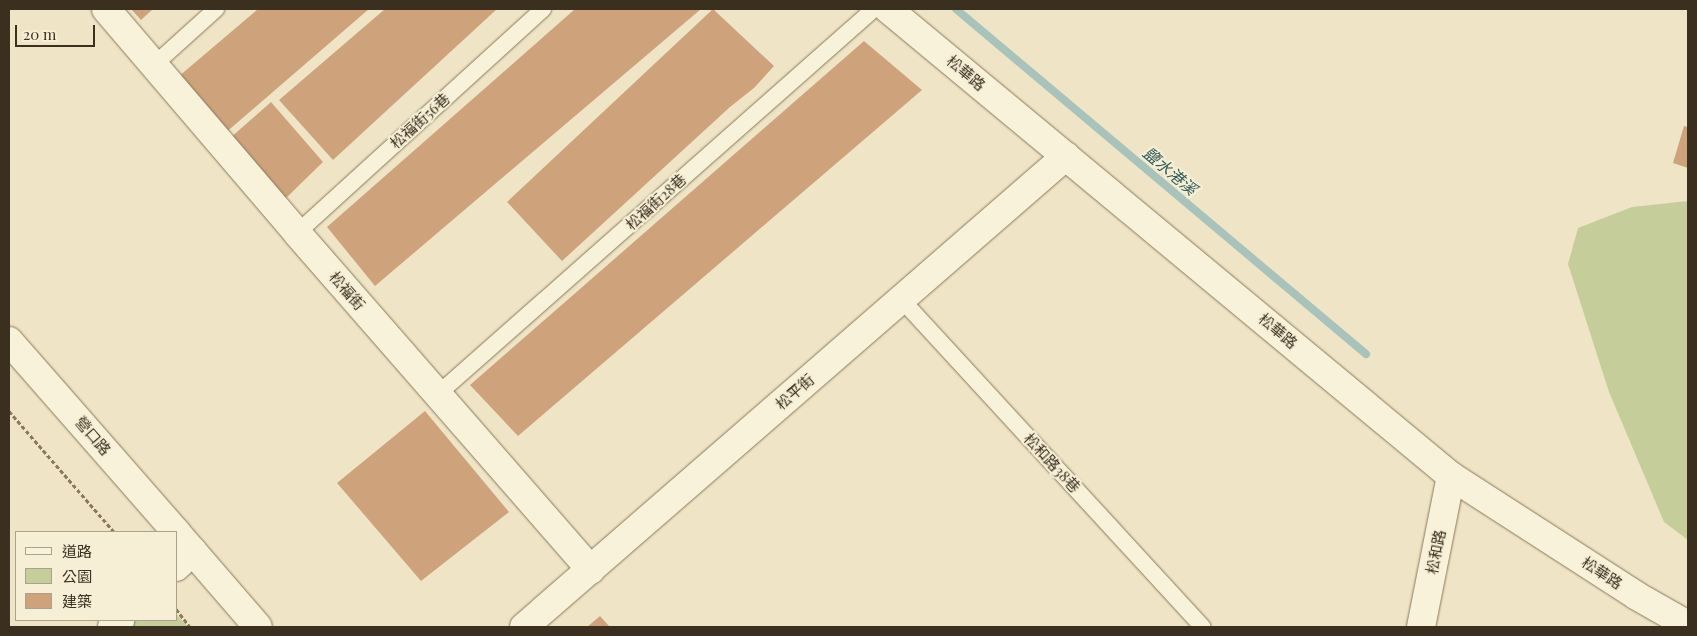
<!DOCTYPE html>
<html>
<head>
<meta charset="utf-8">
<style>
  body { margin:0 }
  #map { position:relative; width:1697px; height:636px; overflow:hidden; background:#efe5c6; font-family:"Playfair Display","Noto Sans TC",serif }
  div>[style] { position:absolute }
  .green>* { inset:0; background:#c5ce9a }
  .stream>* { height:8px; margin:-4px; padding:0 4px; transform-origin:4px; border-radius:4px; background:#a8c3bc }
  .building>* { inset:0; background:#cea37c }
  .path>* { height:3px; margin-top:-1.5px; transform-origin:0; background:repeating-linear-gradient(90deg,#8b785b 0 4px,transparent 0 6.5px) }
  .roads { filter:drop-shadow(0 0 1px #8b785b) drop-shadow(0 0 1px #8b785b) }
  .lane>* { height:16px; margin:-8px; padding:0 8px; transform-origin:8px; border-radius:8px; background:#f9f2da }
  .street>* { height:28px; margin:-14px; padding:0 14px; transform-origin:14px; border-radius:14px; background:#f9f2da }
  .secondary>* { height:28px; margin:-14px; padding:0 14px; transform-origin:14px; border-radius:14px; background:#f9f2da }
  span { translate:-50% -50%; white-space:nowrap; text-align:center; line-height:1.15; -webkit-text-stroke:4px #f6efd6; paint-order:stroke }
  .street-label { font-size:15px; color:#3b2f1f }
  .water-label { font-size:16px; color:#2f5b5b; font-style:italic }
  .frame { position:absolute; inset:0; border:10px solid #3b2f1f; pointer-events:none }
  .legend { position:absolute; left:15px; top:531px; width:162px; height:90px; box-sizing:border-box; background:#f6efd6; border:1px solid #aba28d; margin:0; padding:6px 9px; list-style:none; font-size:15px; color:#3b2f1f }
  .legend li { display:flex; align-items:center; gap:10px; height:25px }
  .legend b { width:25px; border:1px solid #aba28d }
  .scale { position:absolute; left:15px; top:25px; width:80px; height:22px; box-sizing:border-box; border:2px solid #3b2f1f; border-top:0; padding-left:6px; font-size:15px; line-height:18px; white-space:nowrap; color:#3b2f1f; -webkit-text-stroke:4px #f6efd6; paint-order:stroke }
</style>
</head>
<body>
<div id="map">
  <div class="green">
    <i style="clip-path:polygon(1688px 201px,1688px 540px,1664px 522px,1609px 392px,1568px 264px,1578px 228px,1632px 207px)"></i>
    <i style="clip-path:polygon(176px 614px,188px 627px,112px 627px,120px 620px,176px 620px)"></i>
  </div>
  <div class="stream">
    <i style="left:956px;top:9px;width:536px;rotate:40.08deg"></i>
  </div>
  <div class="building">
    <i style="clip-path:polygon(131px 9px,153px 9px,141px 20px)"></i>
    <i style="clip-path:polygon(258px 9px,369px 9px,224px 134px,178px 77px)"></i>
    <i style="clip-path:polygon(385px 9px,497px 9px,333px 160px,279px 100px)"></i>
    <i style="clip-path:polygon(575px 9px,701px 9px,375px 286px,327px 227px)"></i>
    <i style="clip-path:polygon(713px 9px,774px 66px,754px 88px,730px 107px,562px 261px,507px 202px)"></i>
    <i style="clip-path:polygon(864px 41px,922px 90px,518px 436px,470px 385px)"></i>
    <i style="clip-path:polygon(271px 102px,323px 162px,284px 200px,230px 138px)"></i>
    <i style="clip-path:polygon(1684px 126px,1688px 127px,1688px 168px,1673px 163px)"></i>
    <i style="clip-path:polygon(425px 411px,509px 512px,421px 581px,337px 483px)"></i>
    <i style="clip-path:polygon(600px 616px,610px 627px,587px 627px)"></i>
  </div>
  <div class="path">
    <i style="left:9px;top:411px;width:160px;rotate:49deg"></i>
    <i style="left:176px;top:609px;width:23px;rotate:52deg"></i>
  </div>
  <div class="roads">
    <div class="lane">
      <i style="left:154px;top:65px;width:84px;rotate:-42.1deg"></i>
      <i style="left:297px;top:233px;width:333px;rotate:-42.3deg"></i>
      <i style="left:902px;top:300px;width:444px;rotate:47.4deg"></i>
      <i style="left:438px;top:394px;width:582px;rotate:-41.45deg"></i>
    </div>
    <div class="street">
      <i style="left:106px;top:9px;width:294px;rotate:49.5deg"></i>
      <i style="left:297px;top:233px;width:447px;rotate:48.9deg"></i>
      <i style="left:888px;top:9px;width:731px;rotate:39.68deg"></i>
      <i style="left:1451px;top:476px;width:221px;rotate:32.8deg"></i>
      <i style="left:1637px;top:596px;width:59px;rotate:29.6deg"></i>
      <i style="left:176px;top:567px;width:23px;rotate:-43deg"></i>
      <i style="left:112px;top:627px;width:11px;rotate:-41deg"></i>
      <i style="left:524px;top:627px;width:718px;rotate:-40.99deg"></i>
      <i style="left:1421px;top:627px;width:154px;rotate:-78.8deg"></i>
    </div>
    <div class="secondary">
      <i style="left:9px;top:341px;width:254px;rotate:48.8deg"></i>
      <i style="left:176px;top:532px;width:125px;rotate:49.2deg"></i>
    </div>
  </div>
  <div class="street-label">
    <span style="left:966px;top:73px;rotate:40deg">松華路</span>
    <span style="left:420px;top:121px;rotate:-42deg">松福街56巷</span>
    <span style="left:656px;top:202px;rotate:-42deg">松福街28巷</span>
    <span style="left:347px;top:291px;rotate:49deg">松福街</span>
    <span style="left:1278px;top:331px;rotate:40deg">松華路</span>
    <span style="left:795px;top:392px;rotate:-41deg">松平街</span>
    <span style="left:93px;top:436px;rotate:49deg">營口路</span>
    <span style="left:1052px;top:463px;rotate:47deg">松和路38巷</span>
    <span style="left:1436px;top:552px;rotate:-79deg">松和路</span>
    <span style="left:1602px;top:573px;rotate:33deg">松華路</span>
  </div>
  <div class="water-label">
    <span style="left:1170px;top:171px;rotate:40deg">鹽水港溪</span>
  </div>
  <div class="frame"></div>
  <ul class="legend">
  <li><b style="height:6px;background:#f9f2da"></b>道路</li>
  <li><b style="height:14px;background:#c5ce9a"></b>公園</li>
  <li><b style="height:14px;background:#cea37c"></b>建築</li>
  </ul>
  <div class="scale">20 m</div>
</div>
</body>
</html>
